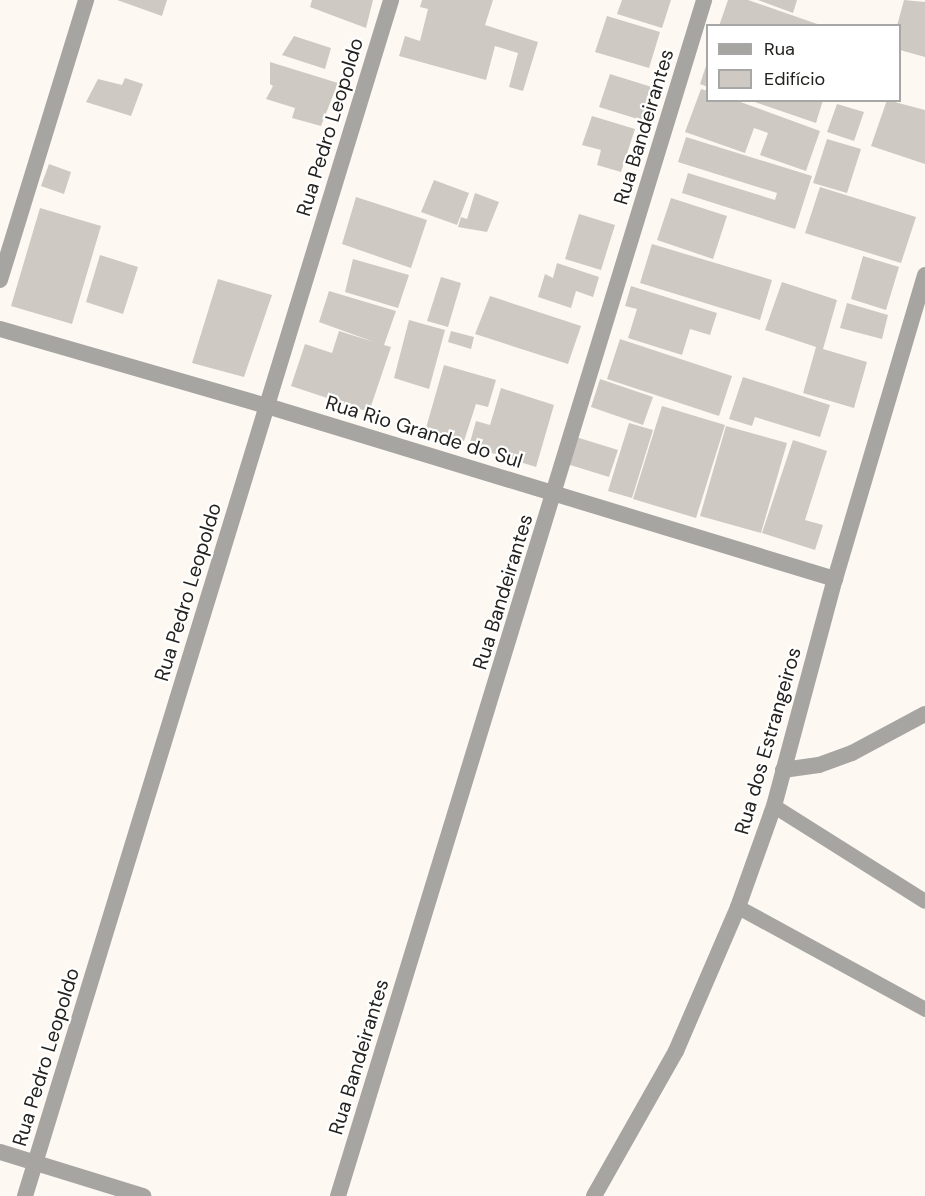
<!DOCTYPE html>
<html>
<head>
<meta charset="utf-8">
<style>
  body { margin:0 }
  #map { position:relative; width:925px; height:1196px; overflow:hidden; background:#fdf9f2; font-family:"DM Sans",sans-serif }
  div>[style] { position:absolute }
  .building>* { inset:0; background:#cecac3 }
  .service>* { height:15px; margin:-7.5px; padding:0 7.5px; transform-origin:7.5px; border-radius:7.5px; background:#a6a5a2 }
  .minor>* { height:16px; margin:-8px; padding:0 8px; transform-origin:8px; border-radius:8px; background:#a6a5a2 }
  span { translate:-50% -50%; white-space:nowrap; text-align:center; line-height:1.15; -webkit-text-stroke:4.5px #fff; paint-order:stroke }
  .street-label { font-size:20px; color:#23221f }
  .legend { position:absolute; left:706px; top:24px; width:195px; height:78px; box-sizing:border-box; background:#fff; border:2px solid #a7a7a5; margin:0; padding:8px 10px; list-style:none; font-size:18px; color:#23221f }
  .legend li { display:flex; align-items:center; gap:12px; height:30px }
  .legend b { width:30px; border:2px solid #a7a7a5 }
</style>
</head>
<body>
<div id="map">
  <div class="building">
    <i style="clip-path:polygon(117px 0,167px 0,162px 16px)"></i>
    <i style="clip-path:polygon(312px 0,373px 0,366px 28px,310px 7px)"></i>
    <i style="clip-path:polygon(422px 0,493px 0,485px 25px,538px 42px,523px 91px,509px 87px,518px 53px,495px 46px,486px 80px,399px 56px,405px 36px,420px 41px,428px 9px,420px 7px)"></i>
    <i style="clip-path:polygon(622px 0,671px 0,662px 28px,617px 14px)"></i>
    <i style="clip-path:polygon(728px 0,748px 0,823px 26px,719px 26px)"></i>
    <i style="clip-path:polygon(758px 0,797px 0,793px 13px)"></i>
    <i style="clip-path:polygon(904px 0,925px 2px,925px 57px,900px 50px,897px 26px)"></i>
    <i style="clip-path:polygon(607px 16px,660px 32px,649px 68px,595px 52px)"></i>
    <i style="clip-path:polygon(294px 36px,331px 48px,325px 69px,282px 55px)"></i>
    <i style="clip-path:polygon(270px 62px,338px 83px,321px 126px,292px 118px,295px 108px,266px 99px,273px 86px,270px 84px)"></i>
    <i style="clip-path:polygon(707px 63px,708px 63px,708px 87px,700px 84px)"></i>
    <i style="clip-path:polygon(610px 74px,655px 88px,644px 121px,599px 107px)"></i>
    <i style="clip-path:polygon(125px 78px,143px 84px,131px 116px,86px 102px,98px 79px,122px 85px)"></i>
    <i style="clip-path:polygon(701px 89px,708px 91px,708px 100px,735px 100px,820px 131px,806px 171px,760px 155px,768px 133px,754px 128px,745px 153px,685px 132px)"></i>
    <i style="clip-path:polygon(749px 100px,823px 100px,816px 123px)"></i>
    <i style="clip-path:polygon(887px 100px,925px 110px,925px 164px,871px 146px)"></i>
    <i style="clip-path:polygon(837px 104px,864px 112px,854px 141px,827px 132px)"></i>
    <i style="clip-path:polygon(592px 116px,635px 129px,621px 172px,597px 165px,601px 150px,582px 145px)"></i>
    <i style="clip-path:polygon(686px 137px,812px 176px,795px 229px,682px 193px,688px 173px,775px 200px,777px 193px,678px 162px)"></i>
    <i style="clip-path:polygon(827px 139px,861px 149px,847px 193px,813px 183px)"></i>
    <i style="clip-path:polygon(49px 164px,71px 172px,64px 194px,41px 186px)"></i>
    <i style="clip-path:polygon(434px 180px,469px 193px,457px 225px,421px 212px)"></i>
    <i style="clip-path:polygon(820px 187px,916px 217px,901px 263px,805px 233px)"></i>
    <i style="clip-path:polygon(475px 193px,499px 202px,487px 232px,458px 227px,461px 217px,467px 219px)"></i>
    <i style="clip-path:polygon(356px 197px,427px 220px,411px 268px,342px 244px)"></i>
    <i style="clip-path:polygon(671px 198px,727px 216px,713px 259px,657px 240px)"></i>
    <i style="clip-path:polygon(40px 208px,101px 226px,72px 324px,11px 306px)"></i>
    <i style="clip-path:polygon(579px 214px,615px 225px,601px 270px,565px 259px)"></i>
    <i style="clip-path:polygon(652px 244px,772px 280px,760px 320px,640px 283px)"></i>
    <i style="clip-path:polygon(100px 255px,138px 267px,123px 314px,86px 302px)"></i>
    <i style="clip-path:polygon(863px 256px,899px 267px,886px 310px,851px 299px)"></i>
    <i style="clip-path:polygon(353px 259px,409px 275px,398px 308px,345px 292px)"></i>
    <i style="clip-path:polygon(557px 263px,599px 277px,593px 297px,576px 291px,571px 308px,538px 297px,545px 274px,553px 278px)"></i>
    <i style="clip-path:polygon(441px 277px,461px 283px,448px 327px,427px 321px)"></i>
    <i style="clip-path:polygon(218px 279px,272px 295px,244px 377px,192px 363px)"></i>
    <i style="clip-path:polygon(782px 282px,837px 300px,823px 349px,867px 362px,854px 408px,803px 393px,816px 347px,765px 330px)"></i>
    <i style="clip-path:polygon(631px 286px,717px 313px,710px 335px,690px 329px,682px 355px,628px 338px,637px 309px,625px 306px)"></i>
    <i style="clip-path:polygon(329px 291px,396px 311px,384px 345px,391px 347px,369px 412px,291px 386px,305px 344px,332px 353px,339px 331px,374px 342px,319px 322px)"></i>
    <i style="clip-path:polygon(490px 296px,581px 326px,568px 364px,475px 334px)"></i>
    <i style="clip-path:polygon(847px 303px,888px 315px,882px 339px,840px 328px)"></i>
    <i style="clip-path:polygon(409px 320px,445px 330px,429px 389px,394px 378px)"></i>
    <i style="clip-path:polygon(451px 331px,474px 337px,471px 349px,448px 342px)"></i>
    <i style="clip-path:polygon(620px 339px,732px 376px,719px 416px,607px 379px)"></i>
    <i style="clip-path:polygon(444px 365px,496px 380px,488px 407px,476px 404px,464px 441px,426px 428px)"></i>
    <i style="clip-path:polygon(743px 377px,830px 405px,820px 437px,755px 417px,752px 426px,729px 419px)"></i>
    <i style="clip-path:polygon(600px 379px,653px 397px,643px 425px,591px 407px)"></i>
    <i style="clip-path:polygon(501px 388px,554px 405px,536px 467px,469px 446px,476px 421px,490px 425px)"></i>
    <i style="clip-path:polygon(662px 406px,725px 425px,696px 518px,633px 499px)"></i>
    <i style="clip-path:polygon(629px 423px,653px 430px,632px 498px,608px 491px)"></i>
    <i style="clip-path:polygon(726px 426px,787px 443px,761px 533px,700px 516px)"></i>
    <i style="clip-path:polygon(576px 437px,618px 450px,609px 477px,567px 464px)"></i>
    <i style="clip-path:polygon(793px 440px,827px 451px,805px 520px,823px 525px,815px 550px,762px 533px)"></i>
  </div>
  <div class="service">
    <i style="left:774px;top:806px;width:178px;rotate:32.2deg"></i>
    <i style="left:738px;top:907px;width:213px;rotate:28.6deg"></i>
  </div>
  <div class="minor">
    <i style="left:0;top:280px;width:293px;rotate:-72.9deg"></i>
    <i style="left:0;top:329px;width:278px;rotate:16.1deg"></i>
    <i style="left:267px;top:406px;width:594px;rotate:16.94deg"></i>
    <i style="left:783px;top:770px;width:36px;rotate:-8deg"></i>
    <i style="left:819px;top:765px;width:35px;rotate:-20deg"></i>
    <i style="left:852px;top:753px;width:83px;rotate:-28.1deg"></i>
    <i style="left:0;top:1152px;width:150px;rotate:17.1deg"></i>
    <i style="left:25px;top:1196px;width:1251px;rotate:-72.98deg"></i>
    <i style="left:338px;top:1196px;width:1251px;rotate:-72.98deg"></i>
    <i style="left:594px;top:1196px;width:167px;rotate:-60.5deg"></i>
    <i style="left:676px;top:1051px;width:157px;rotate:-66.7deg"></i>
    <i style="left:738px;top:907px;width:107px;rotate:-70.4deg"></i>
    <i style="left:774px;top:806px;width:235px;rotate:-75deg"></i>
    <i style="left:835px;top:579px;width:317px;rotate:-73.5deg"></i>
  </div>
  <div class="street-label">
    <span style="left:330px;top:127px;rotate:-73deg">Rua Pedro Leopoldo</span>
    <span style="left:644px;top:127px;rotate:-73deg">Rua Bandeirantes</span>
    <span style="left:424px;top:432px;rotate:17deg">Rua Rio Grande do Sul</span>
    <span style="left:188px;top:592px;rotate:-73deg">Rua Pedro Leopoldo</span>
    <span style="left:503px;top:592px;rotate:-73deg">Rua Bandeirantes</span>
    <span style="left:768px;top:741px;rotate:-74deg">Rua dos Estrangeiros</span>
    <span style="left:46px;top:1057px;rotate:-73deg">Rua Pedro Leopoldo</span>
    <span style="left:359px;top:1057px;rotate:-73deg">Rua Bandeirantes</span>
  </div>
  <ul class="legend">
  <li><b style="height:8px;background:#a6a5a2"></b>Rua</li>
  <li><b style="height:16px;background:#cecac3"></b>Edifício</li>
  </ul>
</div>
</body>
</html>
